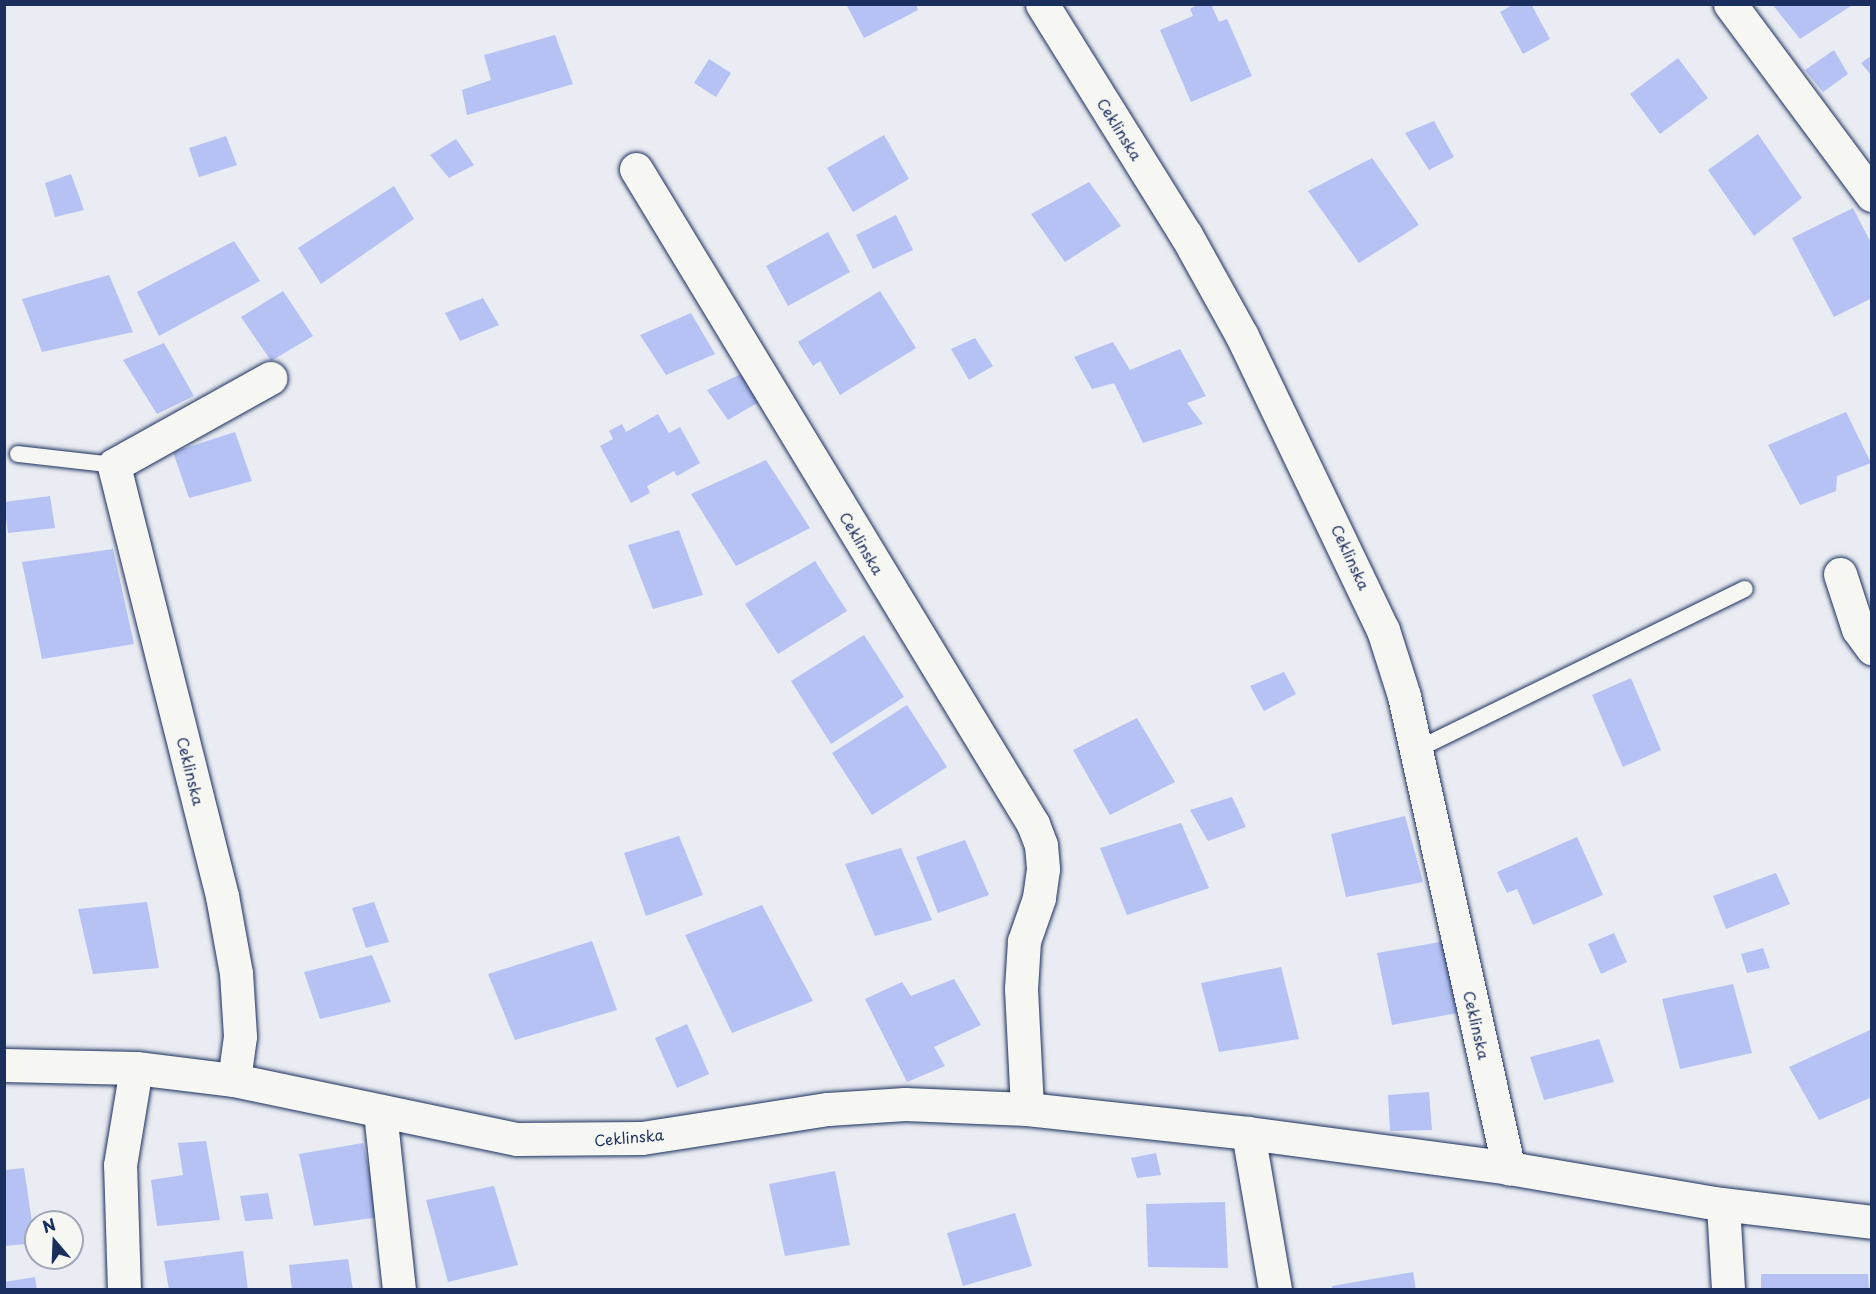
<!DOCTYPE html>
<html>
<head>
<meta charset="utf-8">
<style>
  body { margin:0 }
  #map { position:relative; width:1876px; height:1294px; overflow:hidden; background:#e9ecf2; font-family:"Playpen Sans",sans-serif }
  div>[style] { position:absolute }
  .building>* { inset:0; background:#b5c2f3 }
  .roads { filter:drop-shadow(0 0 2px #1b2f5e) drop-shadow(0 0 2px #1b2f5e) }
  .service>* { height:16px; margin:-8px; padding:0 8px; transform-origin:8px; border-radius:8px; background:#f6f6f2 }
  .minor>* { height:33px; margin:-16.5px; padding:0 16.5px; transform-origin:16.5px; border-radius:16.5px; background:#f6f6f2 }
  span { translate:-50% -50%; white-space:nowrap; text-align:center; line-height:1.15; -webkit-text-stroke:4.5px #f6f6f2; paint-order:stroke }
  .street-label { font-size:15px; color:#1b2f5e }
  .frame { position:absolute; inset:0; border:6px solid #1b2f5e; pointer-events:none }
  .north { position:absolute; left:24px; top:1210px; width:60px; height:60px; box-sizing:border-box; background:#f6f6f2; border:2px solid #9ea6b7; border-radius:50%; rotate:341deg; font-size:16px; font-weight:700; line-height:24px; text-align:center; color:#1b2f5e }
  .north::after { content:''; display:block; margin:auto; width:21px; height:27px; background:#1b2f5e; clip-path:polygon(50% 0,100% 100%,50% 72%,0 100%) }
</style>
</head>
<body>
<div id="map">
  <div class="building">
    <i style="clip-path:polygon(846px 4px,916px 4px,918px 10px,864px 38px)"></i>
    <i style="clip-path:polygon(1199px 4px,1211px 4px,1219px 22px,1227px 19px,1252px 76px,1191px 102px,1160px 30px,1193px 16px,1190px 9px)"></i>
    <i style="clip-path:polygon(1514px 4px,1531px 4px,1550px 39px,1523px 54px,1500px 12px)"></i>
    <i style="clip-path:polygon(1772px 4px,1854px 4px,1800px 39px)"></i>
    <i style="clip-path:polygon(555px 35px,573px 84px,467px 115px,462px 90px,491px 80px,484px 55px)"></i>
    <i style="clip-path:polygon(1834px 50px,1848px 74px,1823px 92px,1805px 70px)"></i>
    <i style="clip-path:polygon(1872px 55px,1872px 76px,1861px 63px)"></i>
    <i style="clip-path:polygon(1678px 58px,1708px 98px,1660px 134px,1630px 94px)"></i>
    <i style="clip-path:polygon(709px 59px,731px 73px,716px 97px,694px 83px)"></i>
    <i style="clip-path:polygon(1434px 121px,1454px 157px,1429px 170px,1405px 133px)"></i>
    <i style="clip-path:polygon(1758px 134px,1802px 198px,1754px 236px,1708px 170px)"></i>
    <i style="clip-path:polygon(884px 135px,909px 179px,853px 212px,827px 168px)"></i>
    <i style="clip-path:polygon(226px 136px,237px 165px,199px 177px,189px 148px)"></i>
    <i style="clip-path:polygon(456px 139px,474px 165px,449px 178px,430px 155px)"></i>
    <i style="clip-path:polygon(1372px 158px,1419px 225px,1359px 263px,1308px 191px)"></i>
    <i style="clip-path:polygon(71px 174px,84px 210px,55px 217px,45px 183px)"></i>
    <i style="clip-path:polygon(1089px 182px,1121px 226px,1065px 262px,1031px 214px)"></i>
    <i style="clip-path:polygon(394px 186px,414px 219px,321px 284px,298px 248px)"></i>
    <i style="clip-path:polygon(1853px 208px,1872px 245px,1872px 298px,1834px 317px,1792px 238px)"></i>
    <i style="clip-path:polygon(896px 215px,913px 250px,873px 269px,856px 235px)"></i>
    <i style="clip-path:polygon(828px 232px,850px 272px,788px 306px,766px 266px)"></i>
    <i style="clip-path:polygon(234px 241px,260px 281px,159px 336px,137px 292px)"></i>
    <i style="clip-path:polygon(109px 275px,133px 332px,42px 352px,22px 299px)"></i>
    <i style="clip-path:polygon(283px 291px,313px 336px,271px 361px,241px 317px)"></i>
    <i style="clip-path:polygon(880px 291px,916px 348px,840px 395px,820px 361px,813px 366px,798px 342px)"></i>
    <i style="clip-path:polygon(483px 298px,499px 325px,460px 341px,445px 313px)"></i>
    <i style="clip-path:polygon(691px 313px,715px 354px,666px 375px,640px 335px)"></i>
    <i style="clip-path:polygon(975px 338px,993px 366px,969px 380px,951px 349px)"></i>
    <i style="clip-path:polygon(1113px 342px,1130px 370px,1180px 349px,1206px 396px,1187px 403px,1203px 424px,1143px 443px,1114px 383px,1092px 389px,1074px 357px)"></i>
    <i style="clip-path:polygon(164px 343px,194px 396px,157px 414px,123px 360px)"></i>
    <i style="clip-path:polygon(741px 374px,759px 402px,728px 420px,707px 390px)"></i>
    <i style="clip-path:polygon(1846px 412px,1871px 463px,1837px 476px,1836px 491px,1800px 505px,1768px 445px)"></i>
    <i style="clip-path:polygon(658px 414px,669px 433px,680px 427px,700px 463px,677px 476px,674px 471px,647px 486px,650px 493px,631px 503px,600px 446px,613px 439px,609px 431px,622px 424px,626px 432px)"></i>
    <i style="clip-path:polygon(235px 432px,252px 481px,189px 498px,173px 452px)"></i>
    <i style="clip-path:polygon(766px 460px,810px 528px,736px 566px,691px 494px)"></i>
    <i style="clip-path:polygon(50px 496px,55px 528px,8px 533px,4px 502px)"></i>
    <i style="clip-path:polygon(679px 530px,703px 595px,653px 609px,628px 545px)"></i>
    <i style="clip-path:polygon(113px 549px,134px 644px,42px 659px,22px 562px)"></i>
    <i style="clip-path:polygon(815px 561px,847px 611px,778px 654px,745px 604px)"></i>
    <i style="clip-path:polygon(864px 635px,904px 697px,831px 744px,791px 681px)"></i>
    <i style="clip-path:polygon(1284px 672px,1296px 694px,1264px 711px,1250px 686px)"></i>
    <i style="clip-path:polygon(1631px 678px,1661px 750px,1623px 767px,1592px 695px)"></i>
    <i style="clip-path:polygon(907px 705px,947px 767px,872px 815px,832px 753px)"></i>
    <i style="clip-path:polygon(1137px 718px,1175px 782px,1110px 815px,1073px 750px)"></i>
    <i style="clip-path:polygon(1232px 797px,1246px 827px,1208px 841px,1190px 810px)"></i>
    <i style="clip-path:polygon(1405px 816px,1423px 882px,1346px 897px,1331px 834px)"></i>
    <i style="clip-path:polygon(1181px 823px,1209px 888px,1127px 915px,1100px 848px)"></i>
    <i style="clip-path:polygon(679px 836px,703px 895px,646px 916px,624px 853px)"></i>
    <i style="clip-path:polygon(1577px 837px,1603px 895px,1533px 925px,1517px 889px,1507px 893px,1497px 872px)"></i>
    <i style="clip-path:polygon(965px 840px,989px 895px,938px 913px,916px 857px)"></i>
    <i style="clip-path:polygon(901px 848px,932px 920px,875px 936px,845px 864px)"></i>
    <i style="clip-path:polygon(1776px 873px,1790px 904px,1726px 929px,1713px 896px)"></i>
    <i style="clip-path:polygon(147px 902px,159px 968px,93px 974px,78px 909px)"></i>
    <i style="clip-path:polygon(374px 902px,389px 942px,366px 948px,352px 908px)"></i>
    <i style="clip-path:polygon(762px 905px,813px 1001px,732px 1033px,685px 935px)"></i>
    <i style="clip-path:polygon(1614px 933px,1627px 962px,1601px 974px,1588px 944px)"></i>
    <i style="clip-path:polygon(592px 941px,617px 1010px,515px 1040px,488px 974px)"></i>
    <i style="clip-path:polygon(1446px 941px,1463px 1012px,1392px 1025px,1377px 953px)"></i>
    <i style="clip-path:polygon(1763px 948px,1770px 968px,1747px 973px,1741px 954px)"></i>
    <i style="clip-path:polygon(372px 955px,391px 1002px,320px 1019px,304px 972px)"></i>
    <i style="clip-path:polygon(1281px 967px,1299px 1039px,1219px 1052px,1201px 983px)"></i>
    <i style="clip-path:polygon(954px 979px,981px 1025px,934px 1047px,945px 1066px,907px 1082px,865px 999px,902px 982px,911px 996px)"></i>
    <i style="clip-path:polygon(1733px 984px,1752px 1053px,1680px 1069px,1662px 999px)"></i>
    <i style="clip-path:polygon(687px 1024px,709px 1074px,677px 1088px,655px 1038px)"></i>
    <i style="clip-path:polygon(1870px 1030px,1872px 1097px,1819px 1120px,1789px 1067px)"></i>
    <i style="clip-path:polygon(1599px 1039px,1614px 1082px,1544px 1100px,1530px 1057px)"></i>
    <i style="clip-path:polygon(1429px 1092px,1432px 1130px,1390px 1131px,1388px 1095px)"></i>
    <i style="clip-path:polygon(206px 1141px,220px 1220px,157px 1226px,151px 1180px,183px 1175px,178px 1143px)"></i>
    <i style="clip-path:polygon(363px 1143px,380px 1217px,314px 1226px,299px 1154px)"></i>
    <i style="clip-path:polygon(1156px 1153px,1161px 1175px,1137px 1178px,1131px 1158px)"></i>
    <i style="clip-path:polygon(24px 1168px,35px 1243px,5px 1246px,5px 1170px)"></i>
    <i style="clip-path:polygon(835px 1171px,850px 1245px,785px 1256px,769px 1184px)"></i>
    <i style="clip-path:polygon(494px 1186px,518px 1265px,448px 1282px,426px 1200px)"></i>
    <i style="clip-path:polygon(268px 1193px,273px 1219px,245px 1221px,240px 1196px)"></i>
    <i style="clip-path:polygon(1225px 1202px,1228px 1268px,1148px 1267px,1146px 1204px)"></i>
    <i style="clip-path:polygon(1015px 1213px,1032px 1266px,963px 1286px,947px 1233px)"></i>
    <i style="clip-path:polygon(243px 1251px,248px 1290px,169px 1290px,164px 1261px)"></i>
    <i style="clip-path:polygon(348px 1259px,353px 1290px,292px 1290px,289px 1265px)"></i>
    <i style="clip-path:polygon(1413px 1272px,1416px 1290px,1332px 1290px,1332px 1286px)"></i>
    <i style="clip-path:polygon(1761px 1274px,1868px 1274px,1869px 1290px,1761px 1290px)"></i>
    <i style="clip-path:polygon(35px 1277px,37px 1290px,4px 1290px,4px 1282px)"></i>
  </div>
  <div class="roads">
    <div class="service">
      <i style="left:18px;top:454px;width:97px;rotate:6.5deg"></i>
      <i style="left:1416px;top:750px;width:366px;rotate:-26.1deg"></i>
    </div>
    <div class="minor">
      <i style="left:1042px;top:4px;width:272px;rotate:58.1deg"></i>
      <i style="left:1186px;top:235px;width:115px;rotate:61deg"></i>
      <i style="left:1242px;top:336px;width:326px;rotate:64.4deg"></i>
      <i style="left:1383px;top:630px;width:69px;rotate:72.3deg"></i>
      <i style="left:1404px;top:696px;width:484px;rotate:77.5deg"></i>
      <i style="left:1730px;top:4px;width:238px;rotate:53.4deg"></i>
      <i style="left:636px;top:169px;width:766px;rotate:58.78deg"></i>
      <i style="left:1033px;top:824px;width:22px;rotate:69deg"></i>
      <i style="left:1041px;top:845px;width:24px;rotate:85deg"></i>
      <i style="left:1043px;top:869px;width:29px;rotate:98deg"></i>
      <i style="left:1039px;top:898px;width:46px;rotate:109.2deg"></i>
      <i style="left:1024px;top:941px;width:48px;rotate:93.6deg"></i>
      <i style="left:1021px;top:989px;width:120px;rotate:87.1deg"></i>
      <i style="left:1840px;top:574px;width:58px;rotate:71.9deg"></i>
      <i style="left:1858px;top:629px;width:24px;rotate:54deg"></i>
      <i style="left:4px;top:1065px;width:132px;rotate:1.3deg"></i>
      <i style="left:136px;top:1068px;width:99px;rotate:7deg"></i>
      <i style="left:234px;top:1080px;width:289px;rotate:11.8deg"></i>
      <i style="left:517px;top:1139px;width:125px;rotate:-0.5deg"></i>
      <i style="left:642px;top:1138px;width:188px;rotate:-8.9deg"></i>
      <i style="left:828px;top:1109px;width:77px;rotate:-3.7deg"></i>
      <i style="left:905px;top:1104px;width:122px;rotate:2.3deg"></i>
      <i style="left:1027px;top:1109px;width:222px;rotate:6.2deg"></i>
      <i style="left:1248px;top:1133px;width:263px;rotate:7.6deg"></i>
      <i style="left:1509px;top:1168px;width:207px;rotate:9.7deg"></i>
      <i style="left:1713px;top:1203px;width:160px;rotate:6.8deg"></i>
      <i style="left:234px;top:1080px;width:44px;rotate:-82.2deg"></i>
      <i style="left:240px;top:1036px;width:63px;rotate:-93.6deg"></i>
      <i style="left:236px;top:973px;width:78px;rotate:-100.3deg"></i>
      <i style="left:222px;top:896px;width:444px;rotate:-104.1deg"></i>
      <i style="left:114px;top:465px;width:179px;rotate:-29.1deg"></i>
      <i style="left:380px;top:1112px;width:179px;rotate:83.9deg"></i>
      <i style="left:1248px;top:1133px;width:159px;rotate:80.2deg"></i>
      <i style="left:1723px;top:1205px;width:85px;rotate:86.6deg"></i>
      <i style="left:124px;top:1290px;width:125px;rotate:-91.8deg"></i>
      <i style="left:120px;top:1165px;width:98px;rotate:-80.6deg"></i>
    </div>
  </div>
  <div class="street-label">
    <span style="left:1120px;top:129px;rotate:58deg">Ceklinska</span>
    <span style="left:862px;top:543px;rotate:59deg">Ceklinska</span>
    <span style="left:1351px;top:557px;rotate:65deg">Ceklinska</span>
    <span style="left:191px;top:771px;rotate:76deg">Ceklinska</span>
    <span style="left:1477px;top:1025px;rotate:77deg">Ceklinska</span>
    <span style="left:629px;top:1137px;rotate:-5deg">Ceklinska</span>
  </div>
  <div class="frame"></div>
  <div class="north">N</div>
</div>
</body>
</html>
